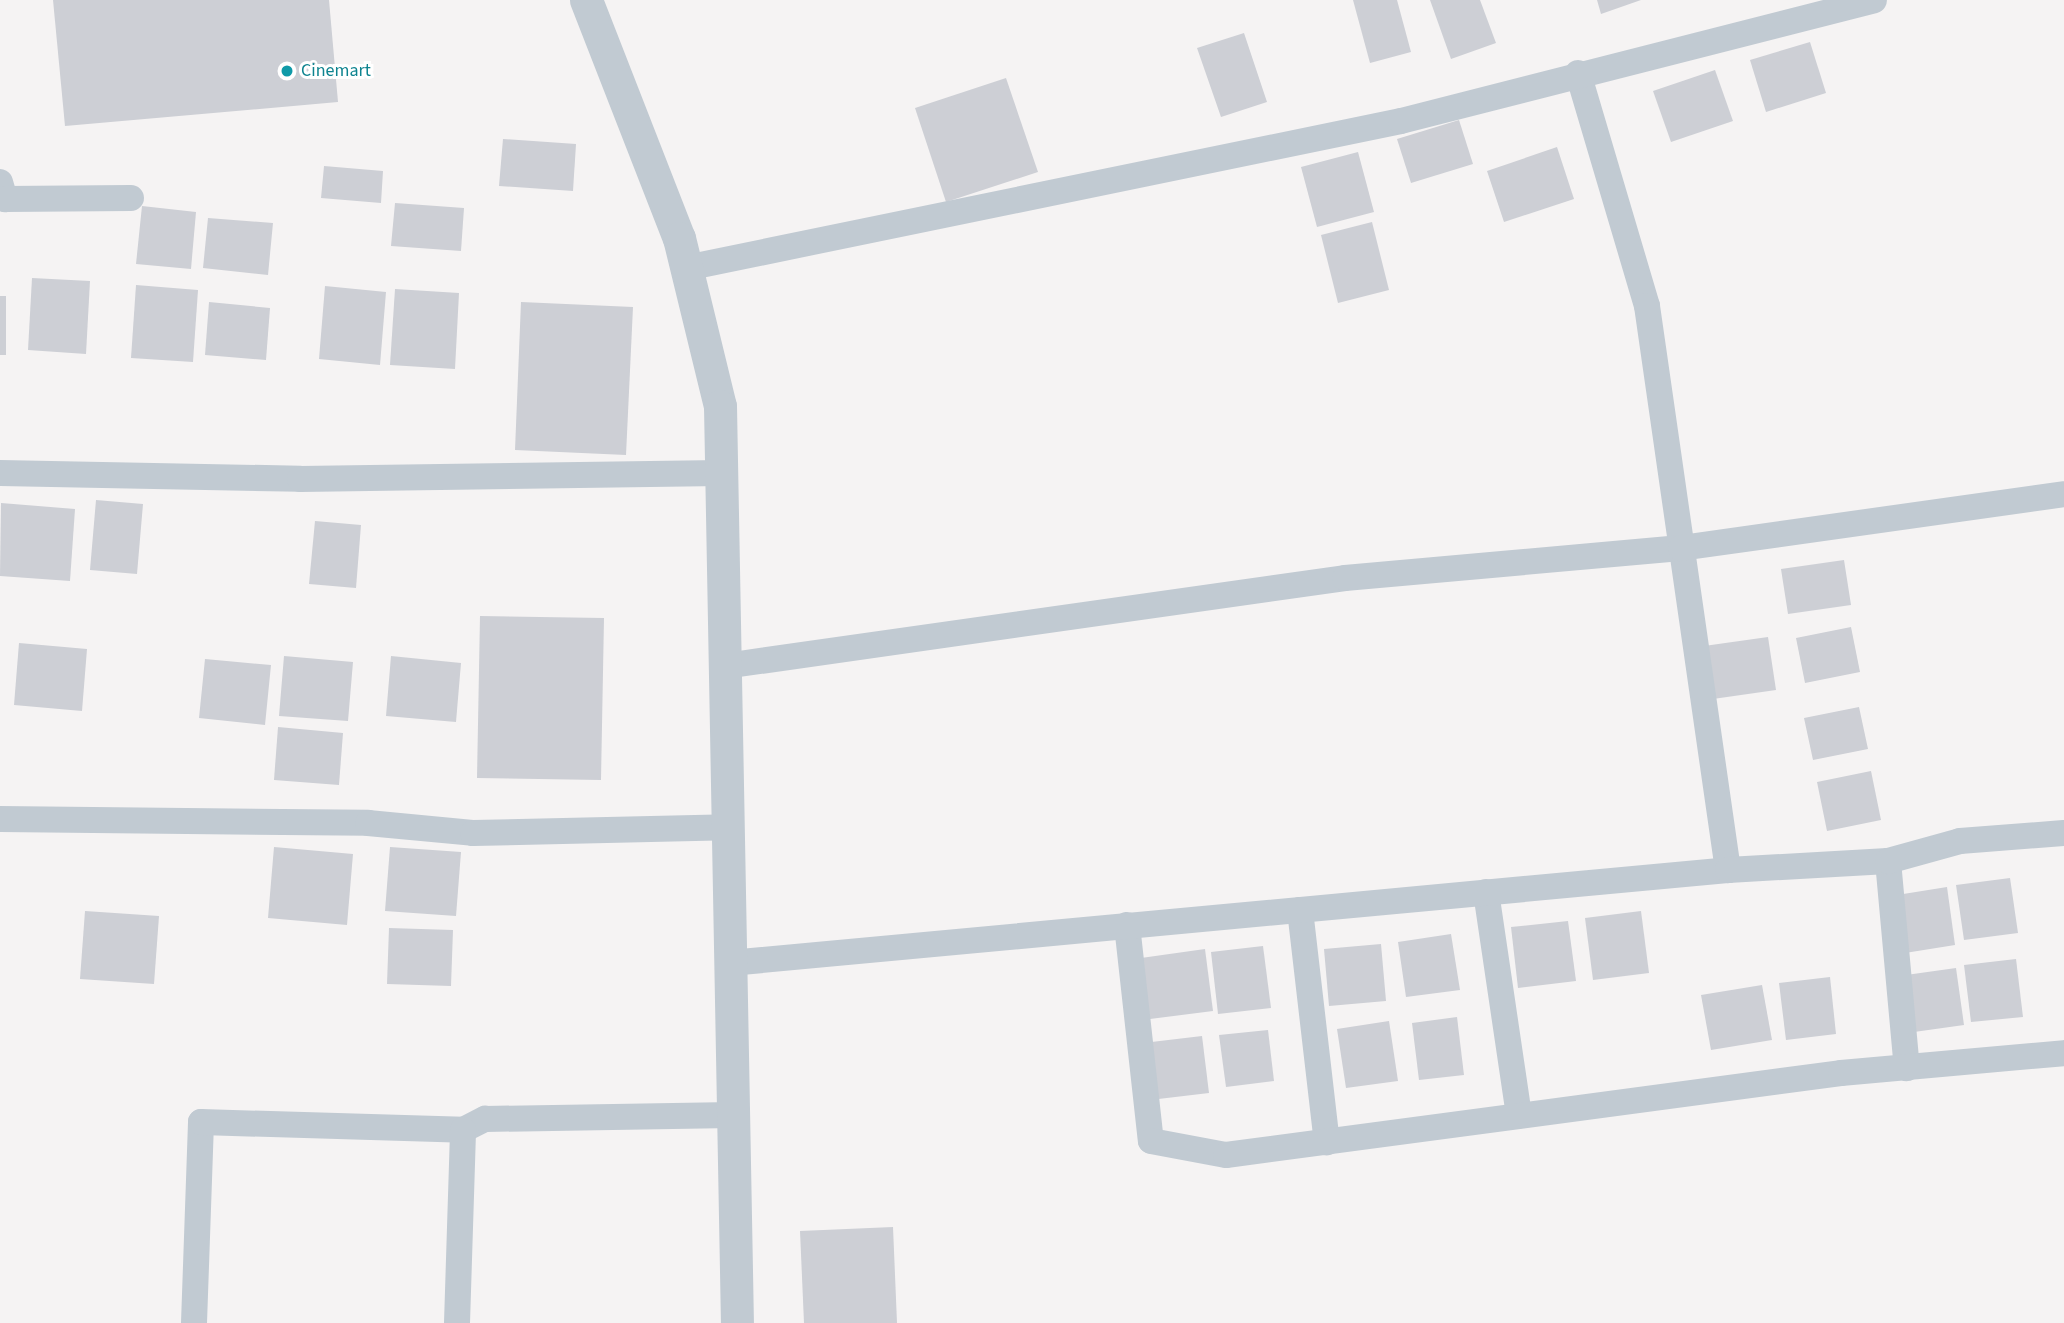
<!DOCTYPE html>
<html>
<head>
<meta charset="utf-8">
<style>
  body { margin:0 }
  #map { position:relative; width:2064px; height:1323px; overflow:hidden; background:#f5f3f3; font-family:"Source Sans 3",sans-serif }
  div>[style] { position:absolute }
  .building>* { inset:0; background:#cdcfd5 }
  .minor>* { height:26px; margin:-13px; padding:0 13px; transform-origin:13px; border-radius:13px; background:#c1cad2 }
  .tertiary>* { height:33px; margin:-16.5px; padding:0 16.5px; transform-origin:16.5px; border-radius:16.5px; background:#c1cad2 }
  .dots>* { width:19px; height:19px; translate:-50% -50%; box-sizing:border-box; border:4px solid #fff; border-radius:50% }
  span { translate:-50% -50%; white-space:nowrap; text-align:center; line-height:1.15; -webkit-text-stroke:6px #fff; paint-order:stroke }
  .culture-label { font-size:18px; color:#0d838f }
  .left { translate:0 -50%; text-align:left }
</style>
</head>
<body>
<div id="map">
  <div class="building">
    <i style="clip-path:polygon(53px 0,329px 0,338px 102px,65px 126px)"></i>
    <i style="clip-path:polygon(1353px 0,1397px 0,1411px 52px,1370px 63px)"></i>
    <i style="clip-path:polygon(1430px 0,1480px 0,1496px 43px,1451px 59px)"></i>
    <i style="clip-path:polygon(1597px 0,1641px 0,1601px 14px)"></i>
    <i style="clip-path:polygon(1244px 33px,1267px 102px,1221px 117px,1197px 48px)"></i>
    <i style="clip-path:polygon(1810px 42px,1826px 93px,1766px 112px,1750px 60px)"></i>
    <i style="clip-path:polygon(1715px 70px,1733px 121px,1671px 142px,1653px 91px)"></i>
    <i style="clip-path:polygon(1006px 78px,1038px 172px,946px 202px,915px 108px)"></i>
    <i style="clip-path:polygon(1459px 120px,1473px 164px,1411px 183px,1397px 139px)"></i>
    <i style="clip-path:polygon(503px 139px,576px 144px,573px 191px,499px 186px)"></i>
    <i style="clip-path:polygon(1557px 147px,1574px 199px,1504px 222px,1487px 171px)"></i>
    <i style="clip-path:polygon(1358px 152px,1374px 212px,1317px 227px,1301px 167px)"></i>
    <i style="clip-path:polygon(324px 166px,383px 171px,381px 203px,321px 198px)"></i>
    <i style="clip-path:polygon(395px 203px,464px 208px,461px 251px,391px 246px)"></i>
    <i style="clip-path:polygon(142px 206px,196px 212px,191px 269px,136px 264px)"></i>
    <i style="clip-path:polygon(208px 218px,273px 223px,268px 275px,203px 268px)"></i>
    <i style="clip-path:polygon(1372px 222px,1389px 290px,1338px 303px,1321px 235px)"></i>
    <i style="clip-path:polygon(32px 278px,90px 281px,86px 354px,28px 350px)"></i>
    <i style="clip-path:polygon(136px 285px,198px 290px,193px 362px,131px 358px)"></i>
    <i style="clip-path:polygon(325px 286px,386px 292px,380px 365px,319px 359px)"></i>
    <i style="clip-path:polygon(395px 289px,459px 293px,455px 369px,390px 365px)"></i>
    <i style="clip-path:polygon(0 296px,6px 296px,6px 355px,0 355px)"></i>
    <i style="clip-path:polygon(209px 302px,270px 308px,266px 360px,205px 355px)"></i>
    <i style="clip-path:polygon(521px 302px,633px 307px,626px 455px,515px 450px)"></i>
    <i style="clip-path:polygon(96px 500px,143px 504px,137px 574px,90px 570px)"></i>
    <i style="clip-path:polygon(1px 503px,75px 509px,70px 581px,0 576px)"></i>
    <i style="clip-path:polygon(315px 521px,361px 525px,356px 588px,309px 584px)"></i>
    <i style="clip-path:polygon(1844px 560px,1851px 605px,1788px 614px,1781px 569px)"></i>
    <i style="clip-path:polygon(480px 616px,604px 618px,601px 780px,477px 778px)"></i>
    <i style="clip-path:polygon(1851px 627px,1860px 672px,1805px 683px,1796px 638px)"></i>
    <i style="clip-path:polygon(1768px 637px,1776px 690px,1713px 699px,1704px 646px)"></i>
    <i style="clip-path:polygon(19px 643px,87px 649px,82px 711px,14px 705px)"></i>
    <i style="clip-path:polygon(284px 656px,353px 662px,348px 721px,279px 716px)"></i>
    <i style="clip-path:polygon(391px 656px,461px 663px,456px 722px,386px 716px)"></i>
    <i style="clip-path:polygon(205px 659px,271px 665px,265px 725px,199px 718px)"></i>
    <i style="clip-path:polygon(1859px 707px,1868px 749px,1813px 760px,1804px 718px)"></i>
    <i style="clip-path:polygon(278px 727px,343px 733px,339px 785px,274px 780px)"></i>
    <i style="clip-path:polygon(1871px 771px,1881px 820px,1827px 831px,1817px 782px)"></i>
    <i style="clip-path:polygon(274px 847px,353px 854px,347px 925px,268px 918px)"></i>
    <i style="clip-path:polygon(390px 847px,461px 852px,456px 916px,385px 911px)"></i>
    <i style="clip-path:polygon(2010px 878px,2018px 933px,1964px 940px,1956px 885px)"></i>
    <i style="clip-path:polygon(1947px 887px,1955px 945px,1905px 953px,1897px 895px)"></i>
    <i style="clip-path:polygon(85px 911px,159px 916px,154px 984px,80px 979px)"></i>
    <i style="clip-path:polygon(1641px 911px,1649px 973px,1593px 980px,1585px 918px)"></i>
    <i style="clip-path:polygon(1568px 921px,1576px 981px,1518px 988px,1511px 927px)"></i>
    <i style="clip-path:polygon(389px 928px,453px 930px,451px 986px,387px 984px)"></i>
    <i style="clip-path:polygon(1451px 934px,1460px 990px,1406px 997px,1398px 942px)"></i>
    <i style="clip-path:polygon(1381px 944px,1386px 1001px,1329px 1006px,1324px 949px)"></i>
    <i style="clip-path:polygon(1263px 946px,1271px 1008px,1218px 1014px,1211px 952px)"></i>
    <i style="clip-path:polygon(1205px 949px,1213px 1011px,1150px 1019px,1141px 958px)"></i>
    <i style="clip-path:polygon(2016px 959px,2023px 1017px,1971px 1022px,1964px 965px)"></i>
    <i style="clip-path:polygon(1956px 968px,1964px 1025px,1914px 1032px,1906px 975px)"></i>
    <i style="clip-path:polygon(1830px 977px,1836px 1034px,1786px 1040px,1779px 983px)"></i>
    <i style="clip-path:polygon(1762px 985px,1772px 1040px,1711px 1050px,1701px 995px)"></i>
    <i style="clip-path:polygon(1457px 1017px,1464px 1075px,1419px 1080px,1412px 1023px)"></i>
    <i style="clip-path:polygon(1389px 1021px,1398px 1081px,1346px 1088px,1337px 1029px)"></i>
    <i style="clip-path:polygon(1268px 1030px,1274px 1081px,1226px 1087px,1219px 1035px)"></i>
    <i style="clip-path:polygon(1202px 1036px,1209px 1093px,1150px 1100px,1143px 1043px)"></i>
    <i style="clip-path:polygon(893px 1227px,897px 1323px,804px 1323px,800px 1231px)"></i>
  </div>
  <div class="minor">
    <i style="left:1578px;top:73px;width:243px;rotate:73.5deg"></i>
    <i style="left:1647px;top:306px;width:570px;rotate:81.83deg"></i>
    <i style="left:0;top:182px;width:18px;rotate:74deg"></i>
    <i style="left:5px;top:199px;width:126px;rotate:-0.5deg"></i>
    <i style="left:686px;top:268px;width:730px;rotate:-11.62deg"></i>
    <i style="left:1401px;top:121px;width:488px;rotate:-14.3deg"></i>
    <i style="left:0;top:473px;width:300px;rotate:1.1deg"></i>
    <i style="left:300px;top:479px;width:421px;rotate:-0.8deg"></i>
    <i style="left:725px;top:666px;width:626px;rotate:-8.08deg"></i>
    <i style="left:1345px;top:578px;width:337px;rotate:-5.1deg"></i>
    <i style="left:1681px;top:548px;width:387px;rotate:-8deg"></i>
    <i style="left:0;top:819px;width:368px;rotate:0.6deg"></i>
    <i style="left:368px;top:823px;width:105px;rotate:5.4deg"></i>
    <i style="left:473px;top:833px;width:255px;rotate:-1.3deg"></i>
    <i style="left:1888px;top:861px;width:208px;rotate:84.8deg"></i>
    <i style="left:1486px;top:892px;width:226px;rotate:81.6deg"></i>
    <i style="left:1300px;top:910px;width:234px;rotate:83.4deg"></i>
    <i style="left:1127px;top:925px;width:217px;rotate:83.7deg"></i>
    <i style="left:1151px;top:1141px;width:76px;rotate:10.6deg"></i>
    <i style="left:1226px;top:1155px;width:620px;rotate:-7.59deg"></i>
    <i style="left:1841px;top:1073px;width:224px;rotate:-5.1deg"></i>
    <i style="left:730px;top:963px;width:1002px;rotate:-5.32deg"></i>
    <i style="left:1728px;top:870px;width:160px;rotate:-3.2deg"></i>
    <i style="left:1888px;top:861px;width:75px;rotate:-15.5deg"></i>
    <i style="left:1960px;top:841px;width:104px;rotate:-4.4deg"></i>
    <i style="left:194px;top:1323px;width:201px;rotate:-88deg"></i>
    <i style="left:201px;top:1122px;width:262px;rotate:1.7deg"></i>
    <i style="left:463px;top:1130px;width:25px;rotate:-27deg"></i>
    <i style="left:485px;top:1119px;width:248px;rotate:-0.9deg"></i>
    <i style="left:457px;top:1323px;width:193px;rotate:-88.2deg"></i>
  </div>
  <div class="tertiary">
    <i style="left:586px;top:0;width:256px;rotate:68.7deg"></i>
    <i style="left:679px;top:238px;width:173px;rotate:76.3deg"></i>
    <i style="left:720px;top:406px;width:917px;rotate:88.94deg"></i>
  </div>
  <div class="dots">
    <i style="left:287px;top:71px;background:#0f9aa8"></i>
  </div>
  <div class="culture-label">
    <span class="left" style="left:301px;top:71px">Cinemart</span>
  </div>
</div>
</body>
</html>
